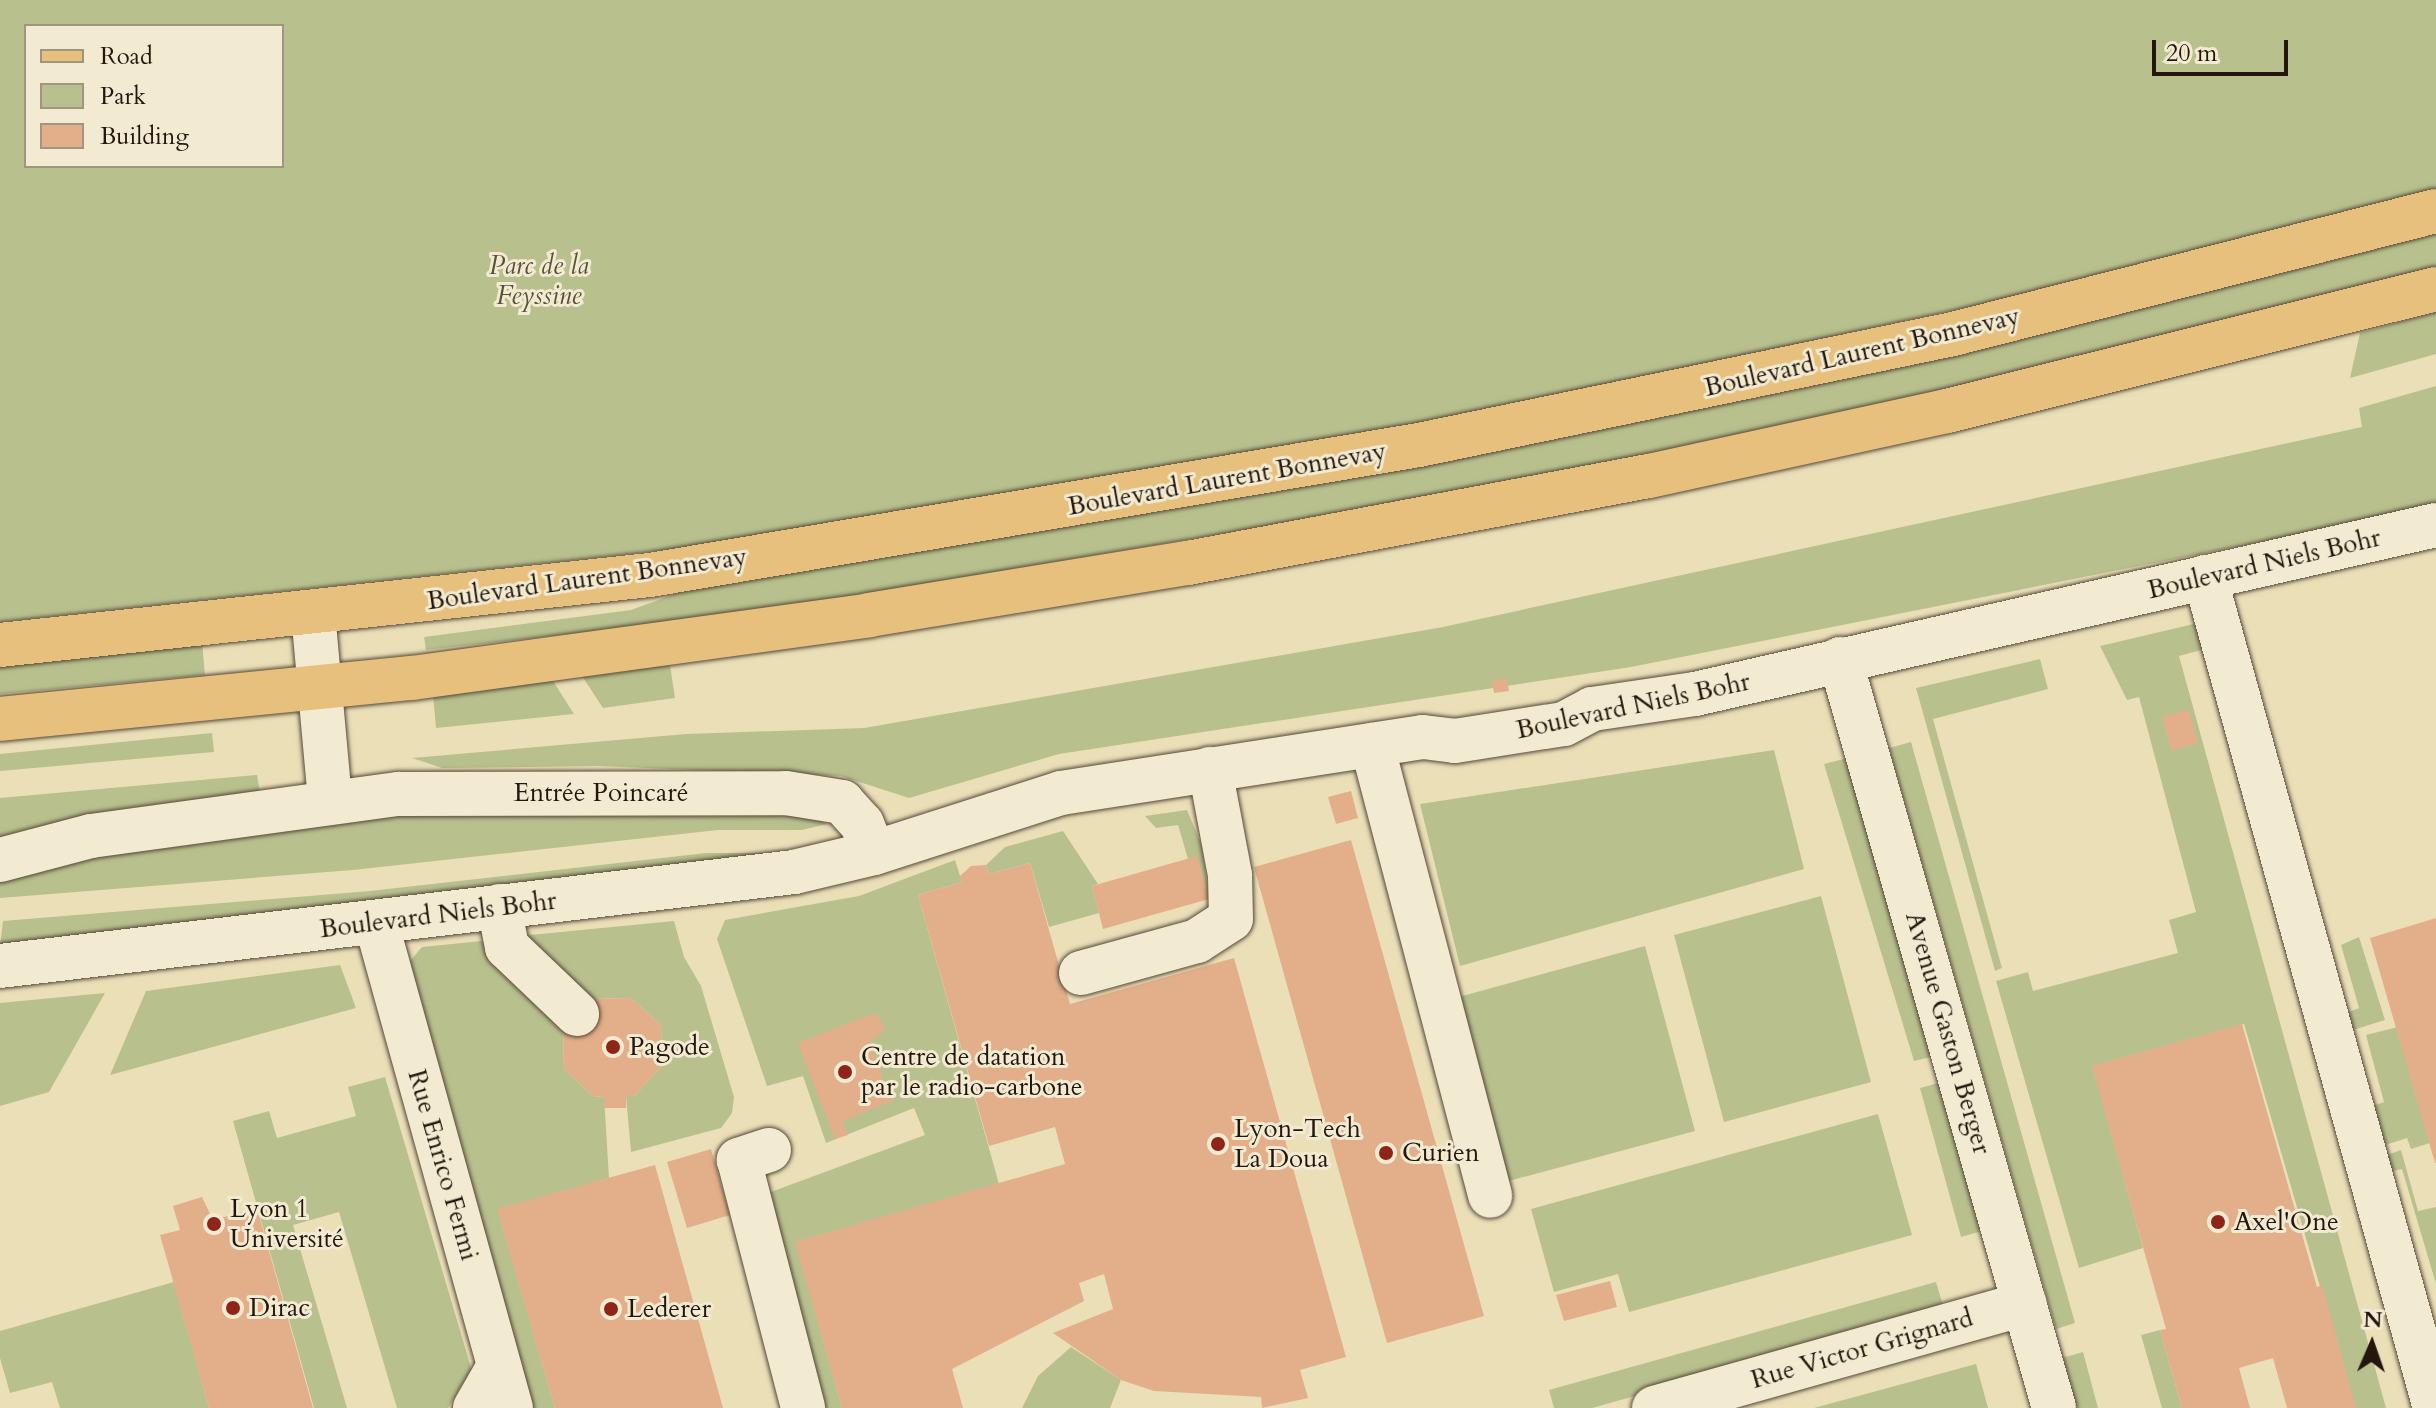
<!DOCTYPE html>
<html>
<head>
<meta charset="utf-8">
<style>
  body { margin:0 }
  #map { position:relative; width:2436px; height:1408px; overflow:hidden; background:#ebdfb8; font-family:Cardo,serif }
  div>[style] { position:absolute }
  .green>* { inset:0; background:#b8c18e }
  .building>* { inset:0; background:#e3af8a }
  .roads { filter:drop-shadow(0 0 2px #564838) drop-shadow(0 0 2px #564838) }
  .minor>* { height:44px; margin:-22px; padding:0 22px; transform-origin:22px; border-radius:22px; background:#f2ead1 }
  .major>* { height:44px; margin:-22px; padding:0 22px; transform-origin:22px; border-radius:22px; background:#e6c07c }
  .dots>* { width:22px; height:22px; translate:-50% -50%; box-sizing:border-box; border:4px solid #f2ead1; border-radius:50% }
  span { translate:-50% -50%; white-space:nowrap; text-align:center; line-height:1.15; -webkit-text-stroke:6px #f2ead1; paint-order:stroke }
  .park-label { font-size:26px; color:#58523a; font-style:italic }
  .street-label { font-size:26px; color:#24160d }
  .poi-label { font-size:26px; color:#24160d }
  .left { translate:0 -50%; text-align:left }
  .legend { position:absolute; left:24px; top:24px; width:260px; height:144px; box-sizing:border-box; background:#f2ead1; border:2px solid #a09583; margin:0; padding:10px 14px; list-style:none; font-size:24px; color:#24160d }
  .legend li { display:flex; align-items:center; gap:16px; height:40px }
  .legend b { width:40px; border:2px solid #a09583 }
  .north { position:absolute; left:2332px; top:1304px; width:80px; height:80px; -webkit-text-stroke:6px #f2ead1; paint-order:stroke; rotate:2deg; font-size:22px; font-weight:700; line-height:32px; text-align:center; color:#24160d }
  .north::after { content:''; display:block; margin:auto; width:28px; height:36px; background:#24160d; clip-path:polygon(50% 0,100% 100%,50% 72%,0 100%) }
  .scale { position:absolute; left:2152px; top:40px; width:136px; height:36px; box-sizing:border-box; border:4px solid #24160d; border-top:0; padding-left:10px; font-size:24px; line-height:28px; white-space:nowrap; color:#24160d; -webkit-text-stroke:6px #f2ead1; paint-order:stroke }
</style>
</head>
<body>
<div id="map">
  <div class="green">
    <i style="clip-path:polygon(evenodd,0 0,2436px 0,2436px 190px,2043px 291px,1424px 424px,684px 548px,0 622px,0 0,26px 26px,282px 26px,282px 166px,26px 166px,26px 26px)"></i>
    <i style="clip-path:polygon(2436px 232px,2436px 269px,2100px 356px,1489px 489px,737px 615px,426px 650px,424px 637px,631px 610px,719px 578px,1025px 534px,1447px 459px)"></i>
    <i style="clip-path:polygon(2436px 312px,2436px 354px,2350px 378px,2360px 333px)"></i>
    <i style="clip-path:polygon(2436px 386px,2436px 507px,1631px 667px,1059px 754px,909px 798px,841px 776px,598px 766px,442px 768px,412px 758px,686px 734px,864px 728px,1443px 627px,2362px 427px,2359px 408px)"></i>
    <i style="clip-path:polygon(2198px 623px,2205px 649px,2179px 656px,2386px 1408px,2355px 1408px,2244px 1024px,2093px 1066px,2143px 1248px,2079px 1268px,1996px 981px,2028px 972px,2033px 991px,2178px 953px,2169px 920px,2196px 912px,2139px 697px,2127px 700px,2100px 646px)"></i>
    <i style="clip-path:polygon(202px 642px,205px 675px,0 694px,0 663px)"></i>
    <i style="clip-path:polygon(2040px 659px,2048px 689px,1933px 719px,2002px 968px,1995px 971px,1916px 688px)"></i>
    <i style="clip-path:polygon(670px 665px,675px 698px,603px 708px,582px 676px)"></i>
    <i style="clip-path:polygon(553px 681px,574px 714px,436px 728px,433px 694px)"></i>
    <i style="clip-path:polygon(212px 733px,214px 752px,0 771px,0 754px)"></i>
    <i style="clip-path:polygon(1911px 742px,2075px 1323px,2056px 1329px,1889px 748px)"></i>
    <i style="clip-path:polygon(1774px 750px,1804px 869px,1460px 966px,1420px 804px)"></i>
    <i style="clip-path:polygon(1852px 757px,1935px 1056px,1914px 1061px,1824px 764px)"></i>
    <i style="clip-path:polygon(257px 775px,261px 799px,0 845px,0 798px)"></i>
    <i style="clip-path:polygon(356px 810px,811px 812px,827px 824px,802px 830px,718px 830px,353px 870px,0 898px,0 873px)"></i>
    <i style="clip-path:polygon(1187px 810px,1202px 846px,1209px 899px,1197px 857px,1188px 859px,1178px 825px,1156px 828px,1145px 816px)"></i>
    <i style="clip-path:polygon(1063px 831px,1098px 884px,1092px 886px,1099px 913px,1049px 927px,1030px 863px,989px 874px,986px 865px,1005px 847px)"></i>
    <i style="clip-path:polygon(706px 853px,791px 853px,0 946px,3px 921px,370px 891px)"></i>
    <i style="clip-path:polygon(955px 860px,962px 882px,918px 895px,999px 1184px,796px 1242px,842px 1408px,815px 1408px,760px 1196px,925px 1135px,914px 1108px,826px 1143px,803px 1076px,767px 1086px,717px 939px,725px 920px,859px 896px)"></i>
    <i style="clip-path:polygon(1821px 896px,1871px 1082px,1724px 1122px,1674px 935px)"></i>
    <i style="clip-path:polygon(674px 921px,684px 957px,701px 986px,734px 1097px,732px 1113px,721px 1128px,631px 1152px,626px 1096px,634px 1096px,662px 1066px,661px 1025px,631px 998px,591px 999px,526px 947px,530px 935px)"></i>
    <i style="clip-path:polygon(2359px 937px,2385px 1020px,2350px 1031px,2344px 1014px,2359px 1008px,2341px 945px)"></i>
    <i style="clip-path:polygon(482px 941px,567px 1024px,563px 1029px,564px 1069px,594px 1097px,604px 1096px,609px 1178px,498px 1210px,555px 1408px,526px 1408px,404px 968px,422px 947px)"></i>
    <i style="clip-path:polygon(1645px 946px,1695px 1131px,1505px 1182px,1455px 998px)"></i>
    <i style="clip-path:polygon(340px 965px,356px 1008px,110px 1075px,146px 991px)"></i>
    <i style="clip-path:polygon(105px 993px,49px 1092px,0 1106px,0 1003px)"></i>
    <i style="clip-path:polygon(2398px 1027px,2430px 1143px,2411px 1149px,2407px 1138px,2382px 1146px,2370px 1107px,2384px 1102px,2366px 1035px)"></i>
    <i style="clip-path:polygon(385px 1077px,472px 1371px,448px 1408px,397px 1408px,339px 1212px,293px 1225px,347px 1408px,314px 1408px,233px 1121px,269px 1111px,277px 1138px,356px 1116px,348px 1087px)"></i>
    <i style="clip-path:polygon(1942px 1082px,1982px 1231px,1961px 1237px,1920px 1088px)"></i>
    <i style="clip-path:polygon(1878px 1114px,1912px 1235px,1629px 1312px,1618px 1274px,1554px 1292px,1531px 1209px)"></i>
    <i style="clip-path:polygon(2401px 1150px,2418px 1211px,2436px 1207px,2436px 1284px,2402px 1169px,2389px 1172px,2384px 1156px)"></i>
    <i style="clip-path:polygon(174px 1282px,209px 1408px,60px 1408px,52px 1382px,10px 1393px,0 1358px,0 1331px)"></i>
    <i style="clip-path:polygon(1936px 1282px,1944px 1309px,1592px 1408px,1554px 1408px,1549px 1390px)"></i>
    <i style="clip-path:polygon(2160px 1330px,2182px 1408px,2162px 1408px,2141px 1335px)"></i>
    <i style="clip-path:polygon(1071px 1347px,1121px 1380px,1110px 1408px,1022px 1408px,1038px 1376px)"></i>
    <i style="clip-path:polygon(2083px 1352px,2098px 1408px,2076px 1408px,2062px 1358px)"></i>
    <i style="clip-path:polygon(1976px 1364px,1988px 1408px,1814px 1408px)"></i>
  </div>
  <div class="building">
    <i style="clip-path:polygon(1507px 678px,1509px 691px,1494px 693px,1492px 681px)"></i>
    <i style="clip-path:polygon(2189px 710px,2198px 743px,2172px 751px,2162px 717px)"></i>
    <i style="clip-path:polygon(1351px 791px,1358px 818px,1336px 824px,1328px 797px)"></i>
    <i style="clip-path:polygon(1351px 840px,1484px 1316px,1387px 1343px,1254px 867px)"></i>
    <i style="clip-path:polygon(1197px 856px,1209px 899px,1103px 929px,1092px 886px)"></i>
    <i style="clip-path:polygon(1030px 863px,1070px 1004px,1234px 958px,1346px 1357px,1300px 1370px,1308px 1398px,1262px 1408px,1261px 1397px,1154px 1391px,1121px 1380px,1053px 1333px,1113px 1309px,1104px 1274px,1079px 1283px,1084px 1301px,952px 1369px,963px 1408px,842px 1408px,795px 1242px,1065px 1164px,1055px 1127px,989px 1146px,918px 895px,962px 882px,960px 876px,971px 866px,986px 865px,989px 874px)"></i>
    <i style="clip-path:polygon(2436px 918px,2436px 1163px,2435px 1163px,2370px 938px)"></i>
    <i style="clip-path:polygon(631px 998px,661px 1025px,662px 1066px,634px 1096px,626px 1096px,626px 1108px,604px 1108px,604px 1096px,594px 1097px,564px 1069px,563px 1028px,591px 999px)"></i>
    <i style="clip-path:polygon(875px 1013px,886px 1029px,869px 1043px,892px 1101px,842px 1121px,848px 1135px,835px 1139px,798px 1043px)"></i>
    <i style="clip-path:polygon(2242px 1024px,2317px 1287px,2322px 1285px,2356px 1408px,2287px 1408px,2273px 1358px,2239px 1368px,2250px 1408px,2182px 1408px,2160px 1330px,2166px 1329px,2092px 1066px)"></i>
    <i style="clip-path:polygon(711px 1149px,730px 1215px,687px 1228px,667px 1162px)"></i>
    <i style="clip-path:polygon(655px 1165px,723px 1408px,555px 1408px,497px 1209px)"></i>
    <i style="clip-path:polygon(202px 1197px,213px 1220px,257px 1208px,313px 1408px,209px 1408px,160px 1235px,180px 1230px,173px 1206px)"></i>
    <i style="clip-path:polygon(1610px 1281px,1617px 1307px,1564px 1321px,1556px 1295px)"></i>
  </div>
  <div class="roads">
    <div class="minor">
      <i style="left:2205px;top:577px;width:862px;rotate:74.53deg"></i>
      <i style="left:313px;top:613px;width:189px;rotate:84.8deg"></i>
      <i style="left:1840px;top:659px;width:779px;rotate:74.05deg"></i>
      <i style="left:1372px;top:745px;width:466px;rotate:75.3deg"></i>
      <i style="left:0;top:860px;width:94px;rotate:-14.8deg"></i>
      <i style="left:91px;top:836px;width:311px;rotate:-7.8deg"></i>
      <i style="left:399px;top:794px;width:387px;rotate:-0.1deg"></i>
      <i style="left:786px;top:793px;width:57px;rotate:9.1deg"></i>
      <i style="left:842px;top:802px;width:30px;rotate:48deg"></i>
      <i style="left:862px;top:824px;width:31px;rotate:68deg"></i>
      <i style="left:499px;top:906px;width:42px;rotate:79deg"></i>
      <i style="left:507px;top:947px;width:97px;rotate:43.7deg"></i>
      <i style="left:376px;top:922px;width:504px;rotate:74.48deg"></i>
      <i style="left:0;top:966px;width:800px;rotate:-6.75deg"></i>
      <i style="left:794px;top:872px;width:82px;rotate:-13.4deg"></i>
      <i style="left:874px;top:853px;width:196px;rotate:-17.8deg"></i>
      <i style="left:1061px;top:793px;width:366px;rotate:-8.8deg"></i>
      <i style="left:1423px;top:737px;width:32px;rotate:7deg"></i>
      <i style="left:1455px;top:741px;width:110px;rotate:-8.9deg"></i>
      <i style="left:1564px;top:724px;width:32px;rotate:-28deg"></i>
      <i style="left:1592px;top:709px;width:104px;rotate:-8.3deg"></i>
      <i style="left:1695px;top:694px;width:760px;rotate:-12.85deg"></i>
      <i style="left:1081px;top:973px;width:120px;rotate:-15.4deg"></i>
      <i style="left:1197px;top:941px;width:40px;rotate:-32.9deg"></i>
      <i style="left:1231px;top:919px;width:44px;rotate:-91.3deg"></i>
      <i style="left:1230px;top:875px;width:108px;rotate:-100.7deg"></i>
      <i style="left:769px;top:1150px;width:32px;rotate:162deg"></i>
      <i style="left:739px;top:1160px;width:256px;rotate:75.5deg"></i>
      <i style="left:475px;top:1408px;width:48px;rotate:-60.3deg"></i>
      <i style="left:1654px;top:1408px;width:385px;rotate:-15.7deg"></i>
    </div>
    <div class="major">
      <i style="left:0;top:645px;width:654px;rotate:-6.15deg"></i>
      <i style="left:650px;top:575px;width:780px;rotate:-9.6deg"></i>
      <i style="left:1419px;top:445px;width:545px;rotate:-11.74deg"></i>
      <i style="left:1953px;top:334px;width:498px;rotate:-14.3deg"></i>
      <i style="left:0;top:719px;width:414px;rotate:-5.7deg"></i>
      <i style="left:412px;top:678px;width:461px;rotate:-7.8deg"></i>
      <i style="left:869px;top:615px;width:323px;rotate:-9.3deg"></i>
      <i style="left:1188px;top:563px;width:469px;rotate:-10.7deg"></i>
      <i style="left:1649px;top:476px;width:305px;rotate:-12.3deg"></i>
      <i style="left:1947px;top:411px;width:504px;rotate:-14.01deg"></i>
    </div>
  </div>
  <div class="dots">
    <i style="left:613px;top:1047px;background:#8f2418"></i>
    <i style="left:845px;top:1072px;background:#8f2418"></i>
    <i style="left:1218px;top:1144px;background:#8f2418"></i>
    <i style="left:1386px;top:1153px;background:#8f2418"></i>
    <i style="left:2218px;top:1222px;background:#8f2418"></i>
    <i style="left:214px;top:1224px;background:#8f2418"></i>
    <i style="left:233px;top:1308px;background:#8f2418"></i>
    <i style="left:611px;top:1309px;background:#8f2418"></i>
  </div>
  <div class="park-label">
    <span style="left:539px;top:281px">Parc de la<br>Feyssine</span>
  </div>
  <div class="street-label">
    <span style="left:1862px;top:352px;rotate:-13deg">Boulevard Laurent Bonnevay</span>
    <span style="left:1227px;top:479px;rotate:-10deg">Boulevard Laurent Bonnevay</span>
    <span style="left:2264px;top:564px;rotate:-13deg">Boulevard Niels Bohr</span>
    <span style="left:587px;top:579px;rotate:-8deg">Boulevard Laurent Bonnevay</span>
    <span style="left:1633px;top:706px;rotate:-12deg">Boulevard Niels Bohr</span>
    <span style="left:601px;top:793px">Entrée Poincaré</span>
    <span style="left:438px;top:915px;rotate:-7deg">Boulevard Niels Bohr</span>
    <span style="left:1948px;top:1033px;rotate:74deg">Avenue Gaston Berger</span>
    <span style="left:443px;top:1165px;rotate:74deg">Rue Enrico Fermi</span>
    <span style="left:1862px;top:1349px;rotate:-16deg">Rue Victor Grignard</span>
  </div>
  <div class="poi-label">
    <span class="left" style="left:629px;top:1047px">Pagode</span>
    <span class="left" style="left:861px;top:1072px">Centre de datation<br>par le radio-carbone</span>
    <span class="left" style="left:1234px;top:1144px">Lyon-Tech<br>La Doua</span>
    <span class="left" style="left:1402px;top:1153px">Curien</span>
    <span class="left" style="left:230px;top:1224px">Lyon 1<br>Université</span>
    <span class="left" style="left:2234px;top:1222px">Axel'One</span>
    <span class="left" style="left:249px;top:1308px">Dirac</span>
    <span class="left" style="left:627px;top:1309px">Lederer</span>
  </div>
  <ul class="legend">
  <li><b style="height:10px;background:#e6c07c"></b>Road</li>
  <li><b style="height:22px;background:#b8c18e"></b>Park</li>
  <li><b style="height:22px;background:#e3af8a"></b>Building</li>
  </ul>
  <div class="north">N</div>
  <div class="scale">20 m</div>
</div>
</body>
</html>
